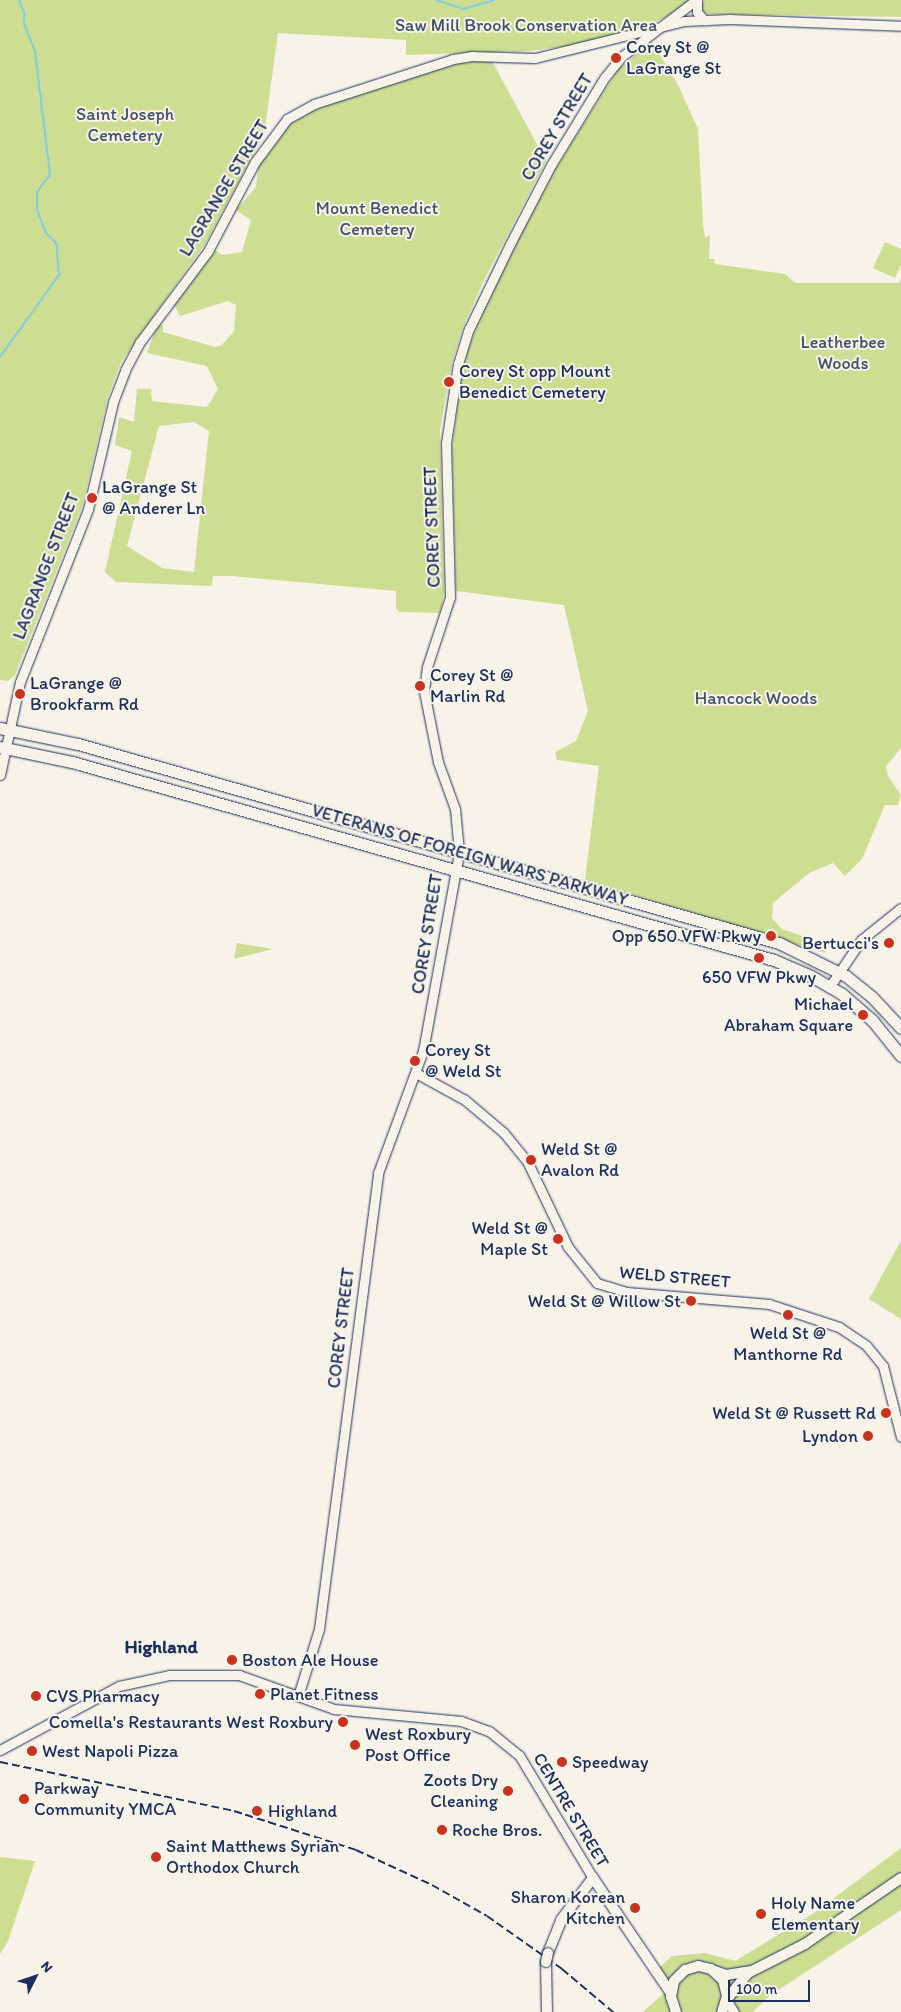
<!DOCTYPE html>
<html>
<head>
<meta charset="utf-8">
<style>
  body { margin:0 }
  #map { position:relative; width:901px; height:2012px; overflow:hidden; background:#f7f3e8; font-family:Itim,sans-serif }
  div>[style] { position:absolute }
  .green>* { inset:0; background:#cddd91 }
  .stream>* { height:2px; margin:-1px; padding:0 1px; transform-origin:1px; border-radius:1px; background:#84cce5 }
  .roads { filter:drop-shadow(0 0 1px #1b2f5e) drop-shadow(0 0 1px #1b2f5e) }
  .secondary>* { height:9px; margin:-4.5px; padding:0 4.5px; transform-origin:4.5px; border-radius:4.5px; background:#f7f3e8 }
  .primary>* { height:10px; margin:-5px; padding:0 5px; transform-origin:5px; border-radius:5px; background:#f7f3e8 }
  .highway>* { height:11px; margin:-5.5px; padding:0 5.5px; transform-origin:5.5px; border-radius:5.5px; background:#f7f3e8 }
  .rail>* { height:2px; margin-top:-1px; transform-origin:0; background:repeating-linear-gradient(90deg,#1b2f5e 0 8px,transparent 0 12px) }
  .bridges { filter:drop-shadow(0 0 1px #1b2f5e) drop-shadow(0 0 1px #1b2f5e) }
  .primary-bridge>* { height:10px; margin:-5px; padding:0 5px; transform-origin:5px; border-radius:5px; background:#f7f3e8 }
  .dots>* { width:14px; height:14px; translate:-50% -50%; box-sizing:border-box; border:2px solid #f7f3e8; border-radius:50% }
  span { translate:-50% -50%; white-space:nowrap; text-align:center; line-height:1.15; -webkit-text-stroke:4px #f7f3e8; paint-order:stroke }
  .park-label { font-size:18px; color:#3f5268 }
  .poi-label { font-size:18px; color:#1b2f5e }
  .left { translate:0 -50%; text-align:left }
  .right { translate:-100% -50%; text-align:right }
  .street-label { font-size:18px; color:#1b2f5e }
  .neighbourhood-label { font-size:19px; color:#1b2f5e; font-weight:700 }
  .north { position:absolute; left:10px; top:1952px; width:50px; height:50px; -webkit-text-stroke:4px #f7f3e8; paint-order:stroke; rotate:49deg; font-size:14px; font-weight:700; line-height:20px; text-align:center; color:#1b2f5e }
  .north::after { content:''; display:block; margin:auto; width:18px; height:22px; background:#1b2f5e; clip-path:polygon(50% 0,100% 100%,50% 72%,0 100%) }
  .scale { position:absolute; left:728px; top:1980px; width:82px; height:22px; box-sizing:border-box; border:2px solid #1b2f5e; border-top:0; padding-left:6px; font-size:15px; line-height:18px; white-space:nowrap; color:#1b2f5e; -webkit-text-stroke:4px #f7f3e8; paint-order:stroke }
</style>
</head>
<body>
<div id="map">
  <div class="green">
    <i style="clip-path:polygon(0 0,695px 0,688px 11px,584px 44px,529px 51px,406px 55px,406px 40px,278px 33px,264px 135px,205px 244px,121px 362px,108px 397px,82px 507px,15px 675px,8px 681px,0 680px)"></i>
    <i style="clip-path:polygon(704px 0,901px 0,901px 17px,707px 14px,700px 10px)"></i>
    <i style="clip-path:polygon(652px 42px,677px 83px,698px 129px,703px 224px,705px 238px,710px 235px,709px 259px,714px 259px,715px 264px,785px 274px,795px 283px,899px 283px,901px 278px,901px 748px,886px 766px,888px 776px,901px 795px,898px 805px,885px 805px,862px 859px,845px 876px,833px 863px,809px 873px,773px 903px,772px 918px,782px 929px,811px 939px,824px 947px,825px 953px,585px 880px,599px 766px,557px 760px,555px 752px,576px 741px,588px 711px,564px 605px,456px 591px,452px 447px,461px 380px,469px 345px,499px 276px,554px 171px,618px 69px)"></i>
    <i style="clip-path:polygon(evenodd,473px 60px,492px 61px,546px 161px,484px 280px,463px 327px,452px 362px,440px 430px,444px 592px,440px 613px,400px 612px,396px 609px,396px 591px,232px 576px,213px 576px,212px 586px,116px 582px,105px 572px,132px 451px,115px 445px,119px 417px,134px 422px,137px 389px,151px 389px,152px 401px,207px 407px,218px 389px,207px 366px,147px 353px,157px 325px,163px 325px,163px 332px,215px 347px,222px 345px,234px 331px,236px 305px,228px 301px,180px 316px,174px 304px,215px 250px,222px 255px,242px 252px,251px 220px,236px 210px,256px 187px,258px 168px,282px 132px,293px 121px,319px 107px,445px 65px,473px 60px,194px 422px,209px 431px,194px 572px,162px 568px,127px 546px,159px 426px,194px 422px)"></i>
    <i style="clip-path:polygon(885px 242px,901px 249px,901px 265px,895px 278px,873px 268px)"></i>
    <i style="clip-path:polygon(237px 943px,273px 949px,234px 959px)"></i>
    <i style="clip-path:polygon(901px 1241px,901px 1319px,869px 1299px)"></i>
    <i style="clip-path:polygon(901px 1848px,901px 1910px,769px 1996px,753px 2012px,643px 2012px,665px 1992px,653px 1973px,672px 1956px,705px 1953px,735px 1961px,814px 1913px)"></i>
    <i style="clip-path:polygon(0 1857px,35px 1861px,8px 1941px,0 1954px)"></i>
  </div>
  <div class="stream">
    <i style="left:436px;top:0;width:28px;rotate:18deg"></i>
    <i style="left:463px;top:9px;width:32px;rotate:-16deg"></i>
    <i style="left:0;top:357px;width:101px;rotate:-54.3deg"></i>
    <i style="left:59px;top:275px;width:32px;rotate:-95deg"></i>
    <i style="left:56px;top:243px;width:14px;rotate:-135deg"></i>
    <i style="left:46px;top:233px;width:25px;rotate:-111deg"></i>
    <i style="left:37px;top:210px;width:18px;rotate:-90deg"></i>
    <i style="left:37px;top:192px;width:21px;rotate:-53deg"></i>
    <i style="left:50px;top:175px;width:125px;rotate:-96.9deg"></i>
    <i style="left:35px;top:51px;width:29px;rotate:-112deg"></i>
    <i style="left:24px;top:24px;width:11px;rotate:-90deg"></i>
    <i style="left:24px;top:13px;width:14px;rotate:-111deg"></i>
  </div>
  <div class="roads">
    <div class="secondary">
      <i style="left:697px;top:0;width:12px;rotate:90deg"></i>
      <i style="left:697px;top:12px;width:11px;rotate:49deg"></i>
      <i style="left:0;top:775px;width:95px;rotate:-77.9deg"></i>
      <i style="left:20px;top:682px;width:186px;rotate:-68.5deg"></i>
      <i style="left:88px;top:509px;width:110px;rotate:-76.8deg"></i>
      <i style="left:113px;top:402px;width:34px;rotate:-69deg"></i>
      <i style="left:125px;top:370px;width:32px;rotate:-62deg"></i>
      <i style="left:140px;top:342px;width:114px;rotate:-53.2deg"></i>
      <i style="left:208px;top:251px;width:101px;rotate:-62.2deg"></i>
      <i style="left:255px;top:162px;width:54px;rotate:-53.3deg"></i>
      <i style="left:287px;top:119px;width:31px;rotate:-29deg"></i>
      <i style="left:314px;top:104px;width:146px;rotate:-17.9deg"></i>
      <i style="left:453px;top:59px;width:18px;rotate:-9deg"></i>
      <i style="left:471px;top:56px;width:64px;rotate:1.8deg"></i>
      <i style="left:535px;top:58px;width:154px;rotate:-13.9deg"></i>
      <i style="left:684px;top:21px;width:46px;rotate:-2.5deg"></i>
      <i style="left:730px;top:19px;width:171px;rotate:2.3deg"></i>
      <i style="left:830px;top:986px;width:55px;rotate:-56deg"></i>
      <i style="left:861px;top:940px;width:51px;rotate:-38.7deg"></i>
      <i style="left:416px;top:1073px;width:56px;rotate:28.9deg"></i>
      <i style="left:465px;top:1100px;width:51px;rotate:40.2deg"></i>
      <i style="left:504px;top:1133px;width:38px;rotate:51deg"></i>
      <i style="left:528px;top:1163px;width:93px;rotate:64.5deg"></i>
      <i style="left:568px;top:1247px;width:46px;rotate:51.1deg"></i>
      <i style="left:597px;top:1283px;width:31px;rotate:17deg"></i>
      <i style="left:627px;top:1292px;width:143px;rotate:4.8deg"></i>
      <i style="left:769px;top:1304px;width:74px;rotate:18.2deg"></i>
      <i style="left:839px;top:1327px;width:32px;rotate:34deg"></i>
      <i style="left:866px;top:1345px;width:27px;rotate:51deg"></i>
      <i style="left:883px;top:1366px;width:73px;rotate:75.8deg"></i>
      <i style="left:298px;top:1696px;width:70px;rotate:-72.6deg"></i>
      <i style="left:319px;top:1629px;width:460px;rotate:-82.6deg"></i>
      <i style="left:378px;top:1173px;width:130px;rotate:-69.8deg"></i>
      <i style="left:423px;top:1051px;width:202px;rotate:-79.7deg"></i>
      <i style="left:459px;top:852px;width:43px;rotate:-95.3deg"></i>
      <i style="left:455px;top:809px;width:50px;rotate:-109.9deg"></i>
      <i style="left:438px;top:762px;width:72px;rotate:-101.2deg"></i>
      <i style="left:424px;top:691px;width:24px;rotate:-83deg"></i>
      <i style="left:427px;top:667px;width:74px;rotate:-71.8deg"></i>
      <i style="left:450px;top:597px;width:154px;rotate:-91.5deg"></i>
      <i style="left:446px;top:443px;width:80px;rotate:-81.4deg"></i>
      <i style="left:458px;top:364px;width:37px;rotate:-73deg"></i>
      <i style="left:469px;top:329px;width:94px;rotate:-64.2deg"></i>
      <i style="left:510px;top:244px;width:89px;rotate:-62.6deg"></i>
      <i style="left:551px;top:165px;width:103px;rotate:-58.5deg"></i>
      <i style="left:605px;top:77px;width:26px;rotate:-51deg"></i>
      <i style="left:621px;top:57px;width:94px;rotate:-37.2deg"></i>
      <i style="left:0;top:1750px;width:135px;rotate:-28.3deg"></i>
      <i style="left:119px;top:1686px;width:51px;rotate:-12.4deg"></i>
      <i style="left:169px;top:1675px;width:70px"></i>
      <i style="left:239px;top:1675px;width:101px;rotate:19.7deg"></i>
      <i style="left:334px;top:1709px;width:128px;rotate:5.4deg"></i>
      <i style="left:461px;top:1721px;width:30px;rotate:20deg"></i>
      <i style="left:489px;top:1731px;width:38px;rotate:39deg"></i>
      <i style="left:519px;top:1755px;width:144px;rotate:59deg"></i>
      <i style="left:727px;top:2001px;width:13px;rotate:58deg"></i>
    </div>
    <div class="primary">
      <i style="left:548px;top:1953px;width:35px;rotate:-68deg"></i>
      <i style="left:561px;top:1920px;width:53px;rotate:-52.7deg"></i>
      <i style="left:593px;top:1878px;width:139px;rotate:55.9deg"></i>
      <i style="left:546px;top:1962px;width:50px;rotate:88.9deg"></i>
      <i style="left:715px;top:1971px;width:12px;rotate:20deg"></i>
      <i style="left:726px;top:1975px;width:24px;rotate:-9deg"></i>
      <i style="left:727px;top:1999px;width:33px;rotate:-51deg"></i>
      <i style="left:748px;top:1973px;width:64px;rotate:-27deg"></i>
      <i style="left:805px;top:1944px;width:116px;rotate:-34.5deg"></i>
      <i style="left:676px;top:2012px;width:16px;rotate:-108deg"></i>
      <i style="left:671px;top:1997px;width:16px;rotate:-79deg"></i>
      <i style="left:674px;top:1981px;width:16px;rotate:-45deg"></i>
      <i style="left:685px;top:1970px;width:14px;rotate:-17deg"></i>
      <i style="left:698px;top:1966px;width:13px;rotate:13deg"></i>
      <i style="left:711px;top:1969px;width:16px;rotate:43deg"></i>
      <i style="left:723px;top:1980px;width:16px;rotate:76deg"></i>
      <i style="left:727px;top:1996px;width:17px;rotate:107deg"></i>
    </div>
    <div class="highway">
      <i style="left:0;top:728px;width:80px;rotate:11.6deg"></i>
      <i style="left:78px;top:744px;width:729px;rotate:15.85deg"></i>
      <i style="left:779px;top:943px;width:75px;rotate:26.2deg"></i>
      <i style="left:846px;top:976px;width:33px;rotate:39deg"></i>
      <i style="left:872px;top:997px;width:42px;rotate:46.9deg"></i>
      <i style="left:0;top:747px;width:74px;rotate:11.8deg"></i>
      <i style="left:72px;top:762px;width:729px;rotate:15.75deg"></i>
      <i style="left:774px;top:960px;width:40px;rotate:23.4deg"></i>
      <i style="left:811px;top:976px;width:36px;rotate:30deg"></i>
      <i style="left:842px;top:994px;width:40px;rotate:41deg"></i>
      <i style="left:872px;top:1020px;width:46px;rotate:51.1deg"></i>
    </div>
  </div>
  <div class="rail">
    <i style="left:0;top:1762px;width:239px;rotate:11.8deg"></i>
    <i style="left:234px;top:1811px;width:128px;rotate:17.7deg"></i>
    <i style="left:356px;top:1850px;width:84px;rotate:24.7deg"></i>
    <i style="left:432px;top:1885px;width:63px;rotate:29.4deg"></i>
    <i style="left:487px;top:1916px;width:92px;rotate:35.2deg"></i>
    <i style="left:562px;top:1969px;width:67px;rotate:40.1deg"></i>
  </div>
  <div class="bridges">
    <div class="primary-bridge">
      <i style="left:546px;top:1962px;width:9px;rotate:-77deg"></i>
    </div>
  </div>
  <div class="dots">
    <i style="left:616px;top:58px;background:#c8321e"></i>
    <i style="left:449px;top:382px;background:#c8321e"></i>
    <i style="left:92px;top:498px;background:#c8321e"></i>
    <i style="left:420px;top:686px;background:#c8321e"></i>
    <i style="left:20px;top:694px;background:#c8321e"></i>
    <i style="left:771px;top:936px;background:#c8321e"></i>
    <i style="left:889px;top:943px;background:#c8321e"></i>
    <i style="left:759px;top:958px;background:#c8321e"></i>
    <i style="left:863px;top:1015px;background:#c8321e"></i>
    <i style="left:415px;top:1061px;background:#c8321e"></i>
    <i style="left:531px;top:1160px;background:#c8321e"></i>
    <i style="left:558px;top:1239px;background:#c8321e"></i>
    <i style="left:691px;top:1301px;background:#c8321e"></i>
    <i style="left:788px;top:1315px;background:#c8321e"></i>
    <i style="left:886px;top:1413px;background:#c8321e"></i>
    <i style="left:868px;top:1436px;background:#c8321e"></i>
    <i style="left:232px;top:1660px;background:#c8321e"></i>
    <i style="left:260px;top:1694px;background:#c8321e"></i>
    <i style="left:36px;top:1696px;background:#c8321e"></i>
    <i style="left:343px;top:1722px;background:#c8321e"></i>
    <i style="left:355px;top:1745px;background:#c8321e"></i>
    <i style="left:32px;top:1751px;background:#c8321e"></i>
    <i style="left:562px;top:1762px;background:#c8321e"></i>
    <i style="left:508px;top:1791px;background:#c8321e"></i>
    <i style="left:24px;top:1799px;background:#c8321e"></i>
    <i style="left:257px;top:1811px;background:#c8321e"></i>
    <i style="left:442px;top:1830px;background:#c8321e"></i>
    <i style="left:156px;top:1857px;background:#c8321e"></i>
    <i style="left:635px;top:1908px;background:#c8321e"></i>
    <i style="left:761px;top:1914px;background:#c8321e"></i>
  </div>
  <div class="park-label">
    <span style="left:526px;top:25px">Saw Mill Brook Conservation Area</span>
    <span style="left:125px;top:125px">Saint Joseph<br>Cemetery</span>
    <span style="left:377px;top:219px">Mount Benedict<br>Cemetery</span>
    <span style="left:843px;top:353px">Leatherbee<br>Woods</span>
    <span style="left:756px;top:698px">Hancock Woods</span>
  </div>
  <div class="poi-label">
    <span class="left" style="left:626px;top:58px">Corey St @<br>LaGrange St</span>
    <span class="left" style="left:459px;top:382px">Corey St opp Mount<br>Benedict Cemetery</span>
    <span class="left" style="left:102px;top:498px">LaGrange St<br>@ Anderer Ln</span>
    <span class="left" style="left:430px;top:686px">Corey St @<br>Marlin Rd</span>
    <span class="left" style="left:30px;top:694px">LaGrange @<br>Brookfarm Rd</span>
    <span class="right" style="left:761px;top:936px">Opp 650 VFW Pkwy</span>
    <span class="right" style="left:879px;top:943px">Bertucci's</span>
    <span style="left:759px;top:977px">650 VFW Pkwy</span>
    <span class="right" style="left:853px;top:1015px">Michael<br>Abraham Square</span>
    <span class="left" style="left:425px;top:1061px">Corey St<br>@ Weld St</span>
    <span class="left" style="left:541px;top:1160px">Weld St @<br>Avalon Rd</span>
    <span class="right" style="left:548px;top:1239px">Weld St @<br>Maple St</span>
    <span class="right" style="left:681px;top:1301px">Weld St @ Willow St</span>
    <span style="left:788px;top:1344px">Weld St @<br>Manthorne Rd</span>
    <span class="right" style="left:876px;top:1413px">Weld St @ Russett Rd</span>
    <span class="right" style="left:858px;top:1436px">Lyndon</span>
    <span class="left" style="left:242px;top:1660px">Boston Ale House</span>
    <span class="left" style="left:270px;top:1694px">Planet Fitness</span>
    <span class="left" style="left:46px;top:1696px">CVS Pharmacy</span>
    <span class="right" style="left:333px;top:1722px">Comella's Restaurants West Roxbury</span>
    <span class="left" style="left:365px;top:1745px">West Roxbury<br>Post Office</span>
    <span class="left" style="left:42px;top:1751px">West Napoli Pizza</span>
    <span class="left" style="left:572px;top:1762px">Speedway</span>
    <span class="right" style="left:498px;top:1791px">Zoots Dry<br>Cleaning</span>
    <span class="left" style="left:34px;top:1799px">Parkway<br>Community YMCA</span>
    <span class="left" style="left:268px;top:1811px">Highland</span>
    <span class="left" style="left:452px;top:1830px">Roche Bros.</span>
    <span class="left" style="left:166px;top:1857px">Saint Matthews Syrian<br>Orthodox Church</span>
    <span class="right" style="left:625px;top:1908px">Sharon Korean<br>Kitchen</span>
    <span class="left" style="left:771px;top:1914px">Holy Name<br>Elementary</span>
  </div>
  <div class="street-label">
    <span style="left:557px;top:127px;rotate:-59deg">COREY STREET</span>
    <span style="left:224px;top:188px;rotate:-59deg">LAGRANGE STREET</span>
    <span style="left:432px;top:527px;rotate:-92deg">COREY STREET</span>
    <span style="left:46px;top:566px;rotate:-69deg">LAGRANGE STREET</span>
    <span style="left:470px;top:855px;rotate:16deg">VETERANS OF FOREIGN WARS PARKWAY</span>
    <span style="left:427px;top:934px;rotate:-81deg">COREY STREET</span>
    <span style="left:675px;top:1277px;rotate:5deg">WELD STREET</span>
    <span style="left:341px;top:1328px;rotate:-83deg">COREY STREET</span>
    <span style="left:571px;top:1810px;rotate:59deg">CENTRE STREET</span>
  </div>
  <div class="neighbourhood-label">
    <span style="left:161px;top:1647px">Highland</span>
  </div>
  <div class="north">N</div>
  <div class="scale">100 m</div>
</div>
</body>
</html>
